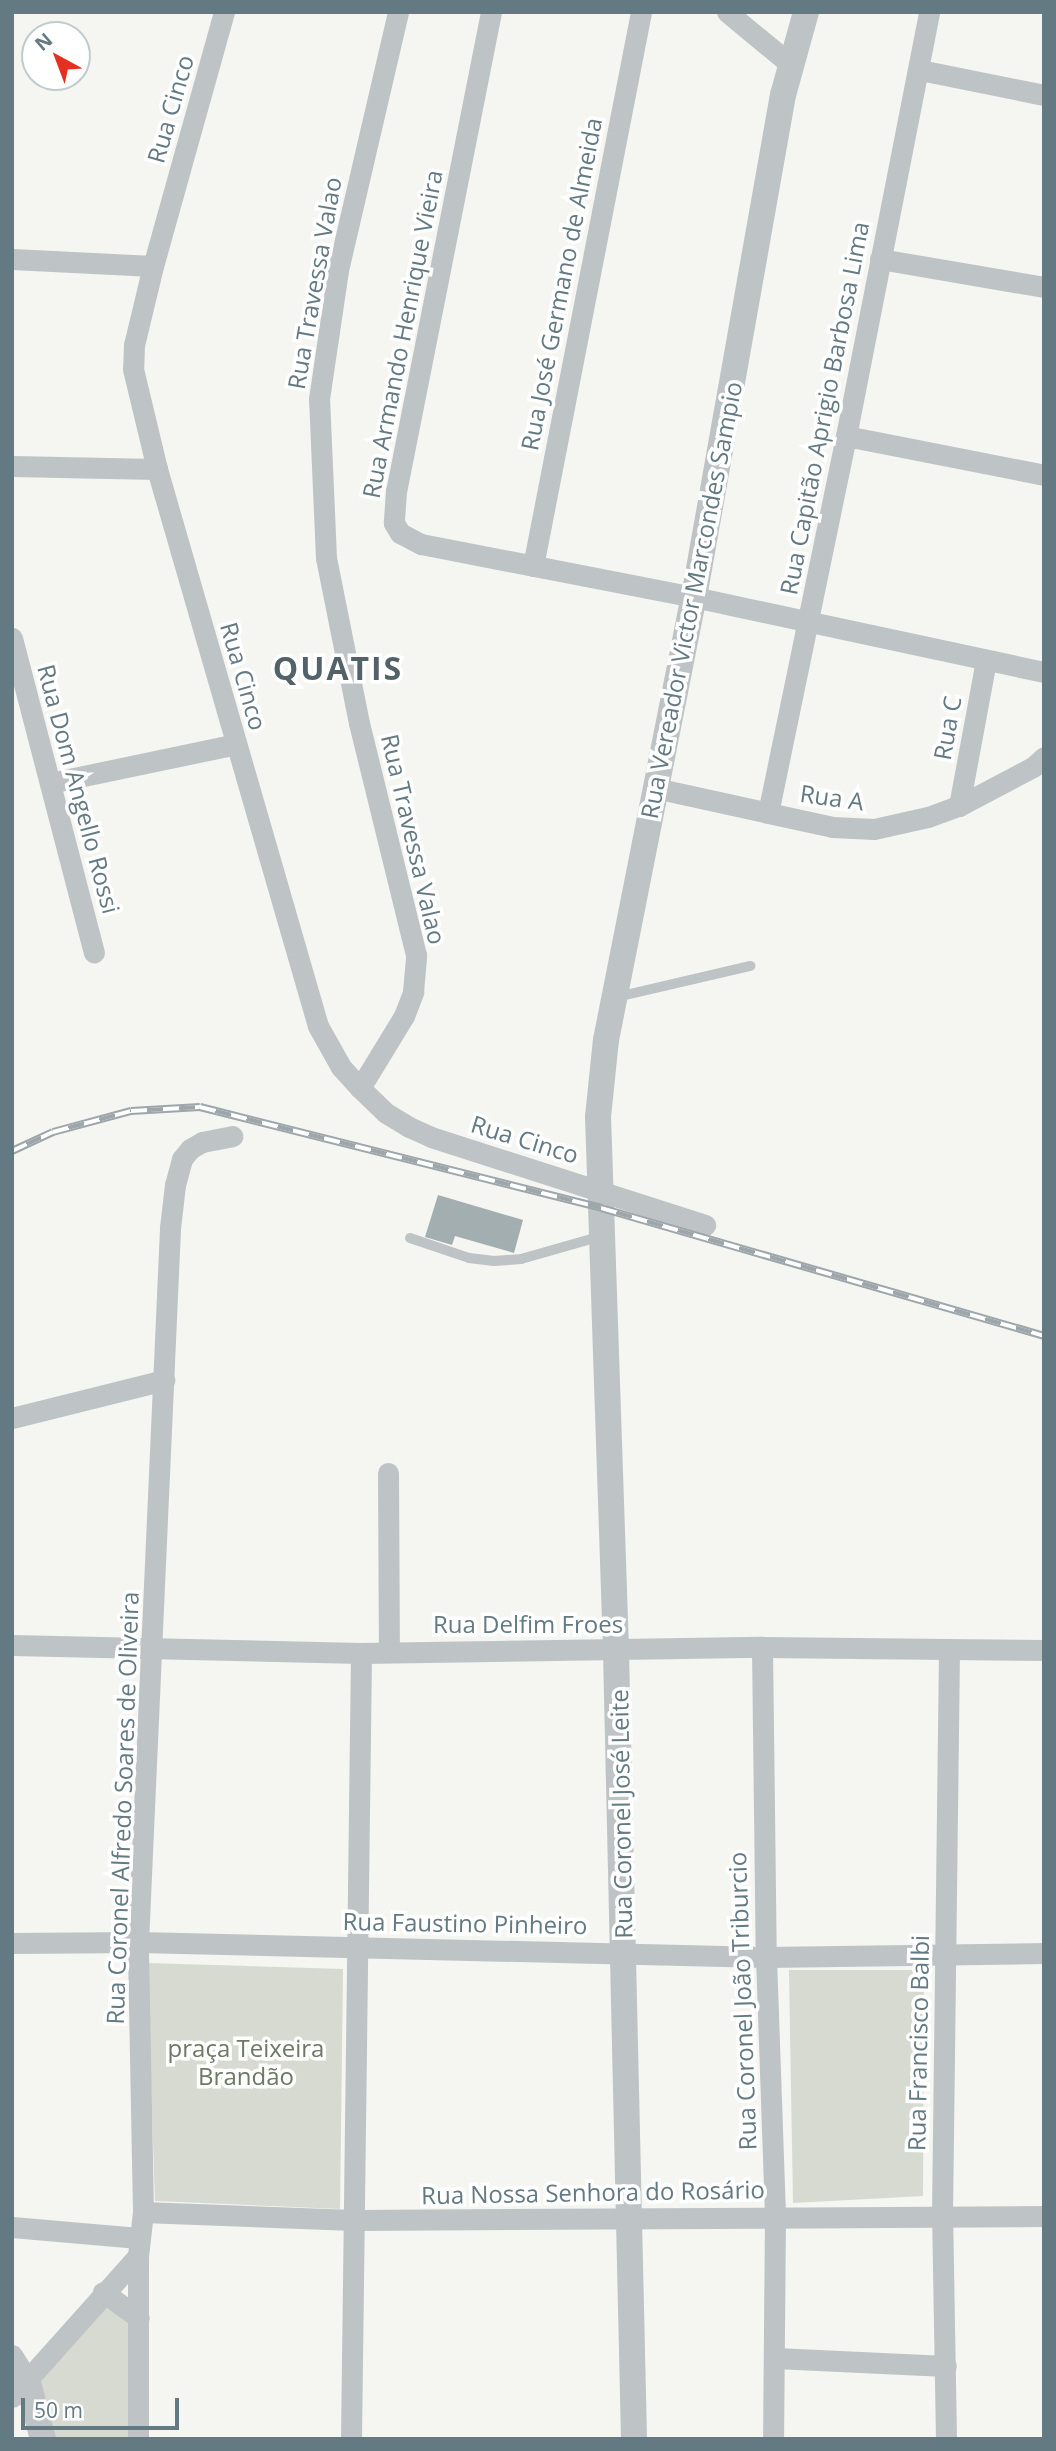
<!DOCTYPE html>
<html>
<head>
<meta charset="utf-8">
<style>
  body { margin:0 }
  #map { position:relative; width:1056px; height:2451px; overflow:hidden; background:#f5f5f1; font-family:"Open Sans",sans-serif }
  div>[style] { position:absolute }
  .green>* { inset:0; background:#d6dad1 }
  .building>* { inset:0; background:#a3aeb1 }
  .service>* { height:10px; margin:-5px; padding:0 5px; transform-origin:5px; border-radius:5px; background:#bec3c6 }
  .minor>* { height:21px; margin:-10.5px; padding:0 10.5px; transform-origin:10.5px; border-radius:10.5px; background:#bec3c6 }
  .tertiary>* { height:26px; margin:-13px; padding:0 13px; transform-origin:13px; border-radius:13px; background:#bec3c6 }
  .rail>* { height:8px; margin-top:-4px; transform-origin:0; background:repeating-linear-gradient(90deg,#fff 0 16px,#9da6aa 0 32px); box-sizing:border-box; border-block:2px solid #9da6aa }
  span { translate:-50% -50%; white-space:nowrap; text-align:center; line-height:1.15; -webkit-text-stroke:7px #fff; paint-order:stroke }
  .street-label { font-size:24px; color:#647a83 }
  .park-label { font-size:24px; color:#6b7a63 }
  .district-label { font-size:32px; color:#526268; font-weight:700; letter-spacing:2px }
  .frame { position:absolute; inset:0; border:14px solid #647a83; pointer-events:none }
  .north { position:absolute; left:21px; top:21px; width:70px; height:70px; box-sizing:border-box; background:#fff; border:2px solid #c1cacd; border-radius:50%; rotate:319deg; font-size:19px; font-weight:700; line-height:28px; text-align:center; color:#647a83 }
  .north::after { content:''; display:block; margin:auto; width:24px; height:32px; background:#e62f21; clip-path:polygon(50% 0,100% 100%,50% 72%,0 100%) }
  .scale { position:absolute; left:21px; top:2398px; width:158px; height:32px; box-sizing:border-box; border:4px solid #647a83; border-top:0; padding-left:9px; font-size:21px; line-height:24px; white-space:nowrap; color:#647a83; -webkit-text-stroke:5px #fff; paint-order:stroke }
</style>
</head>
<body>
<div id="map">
  <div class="green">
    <i style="clip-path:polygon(147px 1963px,343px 1969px,340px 2209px,155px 2201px)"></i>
    <i style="clip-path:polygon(789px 1970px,924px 1970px,923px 2196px,793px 2203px)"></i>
    <i style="clip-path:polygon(103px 2302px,134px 2324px,131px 2439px,54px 2439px,37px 2384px)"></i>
  </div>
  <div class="building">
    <i style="clip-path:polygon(438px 1195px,523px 1220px,514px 1253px,455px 1236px,452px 1245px,425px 1237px)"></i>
  </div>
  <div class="service">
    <i style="left:617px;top:997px;width:137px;rotate:-13.1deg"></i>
    <i style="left:410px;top:1238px;width:62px;rotate:18.7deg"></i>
    <i style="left:469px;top:1258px;width:25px;rotate:7deg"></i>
    <i style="left:494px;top:1261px;width:27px;rotate:-4deg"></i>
    <i style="left:521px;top:1259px;width:84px;rotate:-15.9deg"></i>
  </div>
  <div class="minor">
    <i style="left:224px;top:12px;width:264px;rotate:105.6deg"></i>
    <i style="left:153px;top:266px;width:81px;rotate:103.5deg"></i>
    <i style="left:134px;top:345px;width:24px;rotate:92deg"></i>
    <i style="left:133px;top:369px;width:103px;rotate:76.5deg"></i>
    <i style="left:157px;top:469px;width:580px;rotate:73.88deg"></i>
    <i style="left:318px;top:1026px;width:47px;rotate:60.7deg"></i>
    <i style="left:341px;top:1067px;width:28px;rotate:48deg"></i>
    <i style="left:360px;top:1088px;width:36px;rotate:44deg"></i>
    <i style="left:386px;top:1113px;width:27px;rotate:31deg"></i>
    <i style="left:409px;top:1127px;width:24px;rotate:24deg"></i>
    <i style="left:431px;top:1137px;width:288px;rotate:17.8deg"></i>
    <i style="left:491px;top:12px;width:488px;rotate:101.2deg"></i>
    <i style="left:396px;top:491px;width:32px;rotate:94deg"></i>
    <i style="left:394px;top:523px;width:12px;rotate:59deg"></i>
    <i style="left:400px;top:533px;width:24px;rotate:28deg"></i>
    <i style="left:421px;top:544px;width:278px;rotate:11deg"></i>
    <i style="left:694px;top:597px;width:358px;rotate:12.1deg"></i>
    <i style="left:727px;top:12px;width:82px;rotate:39.5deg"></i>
    <i style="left:920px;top:70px;width:126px;rotate:11.4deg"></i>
    <i style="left:12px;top:259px;width:141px;rotate:2.8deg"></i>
    <i style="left:880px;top:259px;width:166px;rotate:9.7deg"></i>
    <i style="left:846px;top:436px;width:202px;rotate:11.1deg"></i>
    <i style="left:12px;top:466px;width:145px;rotate:1.2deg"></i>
    <i style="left:533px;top:566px;width:564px;rotate:-78.97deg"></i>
    <i style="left:12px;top:638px;width:325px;rotate:75.4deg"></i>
    <i style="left:50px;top:783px;width:190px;rotate:-11.8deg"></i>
    <i style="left:655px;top:788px;width:181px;rotate:12.4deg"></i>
    <i style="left:832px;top:827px;width:42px;rotate:2.7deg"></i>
    <i style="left:874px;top:829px;width:55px;rotate:-12.5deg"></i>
    <i style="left:928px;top:817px;width:33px;rotate:-20deg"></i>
    <i style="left:959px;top:806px;width:84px;rotate:-27.8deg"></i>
    <i style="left:1033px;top:767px;width:15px;rotate:-42deg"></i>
    <i style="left:959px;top:806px;width:148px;rotate:-79.5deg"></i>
    <i style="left:768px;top:813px;width:385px;rotate:-78.3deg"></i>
    <i style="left:846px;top:436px;width:432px;rotate:-78.9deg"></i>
    <i style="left:360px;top:1088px;width:84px;rotate:-58.6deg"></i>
    <i style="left:404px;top:1016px;width:26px;rotate:-69deg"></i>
    <i style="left:413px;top:992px;width:37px;rotate:-85deg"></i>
    <i style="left:416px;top:955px;width:239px;rotate:-103.8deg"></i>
    <i style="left:359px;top:723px;width:168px;rotate:-101.3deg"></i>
    <i style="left:326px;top:558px;width:159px;rotate:-92.5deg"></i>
    <i style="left:319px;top:399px;width:130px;rotate:-81.6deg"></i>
    <i style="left:338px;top:270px;width:265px;rotate:-76.9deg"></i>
    <i style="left:12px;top:1418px;width:157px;rotate:-14deg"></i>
    <i style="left:388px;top:1473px;width:178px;rotate:89.7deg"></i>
    <i style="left:12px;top:1645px;width:349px;rotate:1.3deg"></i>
    <i style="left:361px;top:1653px;width:401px;rotate:-0.9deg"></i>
    <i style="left:762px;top:1647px;width:282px;rotate:0.6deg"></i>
    <i style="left:762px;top:1647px;width:310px;rotate:89.3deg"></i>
    <i style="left:766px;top:1957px;width:259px;rotate:88deg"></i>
    <i style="left:775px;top:2216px;width:223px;rotate:90.5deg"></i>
    <i style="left:12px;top:1943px;width:126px;rotate:-0.5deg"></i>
    <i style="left:138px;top:1942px;width:628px;rotate:1.37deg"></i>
    <i style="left:766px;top:1957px;width:278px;rotate:-0.8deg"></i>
    <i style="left:143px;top:2212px;width:211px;rotate:2.2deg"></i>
    <i style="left:354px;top:2220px;width:690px;rotate:-0.33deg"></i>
    <i style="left:12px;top:2227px;width:127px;rotate:5deg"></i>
    <i style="left:103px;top:2292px;width:44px;rotate:35.8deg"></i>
    <i style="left:12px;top:2355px;width:28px;rotate:58deg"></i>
    <i style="left:775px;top:2358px;width:171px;rotate:2.7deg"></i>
    <i style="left:12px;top:2397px;width:189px;rotate:-48.2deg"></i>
    <i style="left:138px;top:2439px;width:183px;rotate:-90deg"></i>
    <i style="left:138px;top:2256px;width:44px;rotate:-83.5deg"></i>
    <i style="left:143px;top:2212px;width:270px;rotate:-91.1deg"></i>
    <i style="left:138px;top:1942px;width:715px;rotate:-87.43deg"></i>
    <i style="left:170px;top:1228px;width:43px;rotate:-83.4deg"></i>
    <i style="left:175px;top:1185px;width:27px;rotate:-75deg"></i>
    <i style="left:182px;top:1159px;width:13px;rotate:-51deg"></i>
    <i style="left:190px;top:1149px;width:14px;rotate:-30deg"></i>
    <i style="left:202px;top:1142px;width:31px;rotate:-11deg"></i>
    <i style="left:351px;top:2439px;width:786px;rotate:-89.27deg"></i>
    <i style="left:946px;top:2439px;width:224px;rotate:-91deg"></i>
    <i style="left:942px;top:2215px;width:566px;rotate:-89.29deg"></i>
  </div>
  <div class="tertiary">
    <i style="left:27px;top:2379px;width:62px;rotate:75.1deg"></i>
    <i style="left:634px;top:2439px;width:789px;rotate:-91.31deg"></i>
    <i style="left:616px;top:1650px;width:533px;rotate:-91.93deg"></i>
    <i style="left:598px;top:1117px;width:77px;rotate:-84.1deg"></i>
    <i style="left:606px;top:1040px;width:452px;rotate:-78.8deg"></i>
    <i style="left:694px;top:597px;width:510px;rotate:-79.95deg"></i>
    <i style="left:783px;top:95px;width:86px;rotate:-74.5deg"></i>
  </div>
  <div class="rail">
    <i style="left:12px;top:1151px;width:45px;rotate:-24.9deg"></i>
    <i style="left:53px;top:1132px;width:81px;rotate:-15.1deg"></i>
    <i style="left:131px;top:1111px;width:69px;rotate:-3.3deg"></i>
    <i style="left:200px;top:1107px;width:414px;rotate:14.1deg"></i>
    <i style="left:601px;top:1208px;width:461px;rotate:16.1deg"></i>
  </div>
  <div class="street-label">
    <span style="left:170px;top:109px;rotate:-74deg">Rua Cinco</span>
    <span style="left:314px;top:283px;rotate:-80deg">Rua Travessa Valao</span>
    <span style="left:561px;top:284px;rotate:-79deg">Rua José Germano de Almeida</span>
    <span style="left:402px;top:334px;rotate:-79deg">Rua Armando Henrique Vieira</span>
    <span style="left:824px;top:408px;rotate:-79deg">Rua Capitão Aprigio Barbosa Lima</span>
    <span style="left:691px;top:600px;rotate:-79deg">Rua Vereador Victor Marcondes Sampio</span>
    <span style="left:244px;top:676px;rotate:74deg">Rua Cinco</span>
    <span style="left:947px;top:728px;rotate:-80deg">Rua C</span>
    <span style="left:79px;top:789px;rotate:75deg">Rua Dom Angello Rossi</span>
    <span style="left:832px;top:797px;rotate:8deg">Rua A</span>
    <span style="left:414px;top:839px;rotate:77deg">Rua Travessa Valao</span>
    <span style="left:525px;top:1139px;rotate:17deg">Rua Cinco</span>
    <span style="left:528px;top:1624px">Rua Delfim Froes</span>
    <span style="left:122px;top:1808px;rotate:-88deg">Rua Coronel Alfredo Soares de Oliveira</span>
    <span style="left:621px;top:1814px;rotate:-91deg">Rua Coronel José Leite</span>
    <span style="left:465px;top:1923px;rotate:1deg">Rua Faustino Pinheiro</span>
    <span style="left:742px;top:2001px;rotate:-92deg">Rua Coronel João Triburcio</span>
    <span style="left:918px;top:2043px;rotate:-89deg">Rua Francisco Balbi</span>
    <span style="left:593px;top:2192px;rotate:-1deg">Rua Nossa Senhora do Rosário</span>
  </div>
  <div class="park-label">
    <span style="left:246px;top:2062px">praça Teixeira<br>Brandão</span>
  </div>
  <div class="district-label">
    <span style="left:338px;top:668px">QUATIS</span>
  </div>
  <div class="frame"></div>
  <div class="north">N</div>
  <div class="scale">50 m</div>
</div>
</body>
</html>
